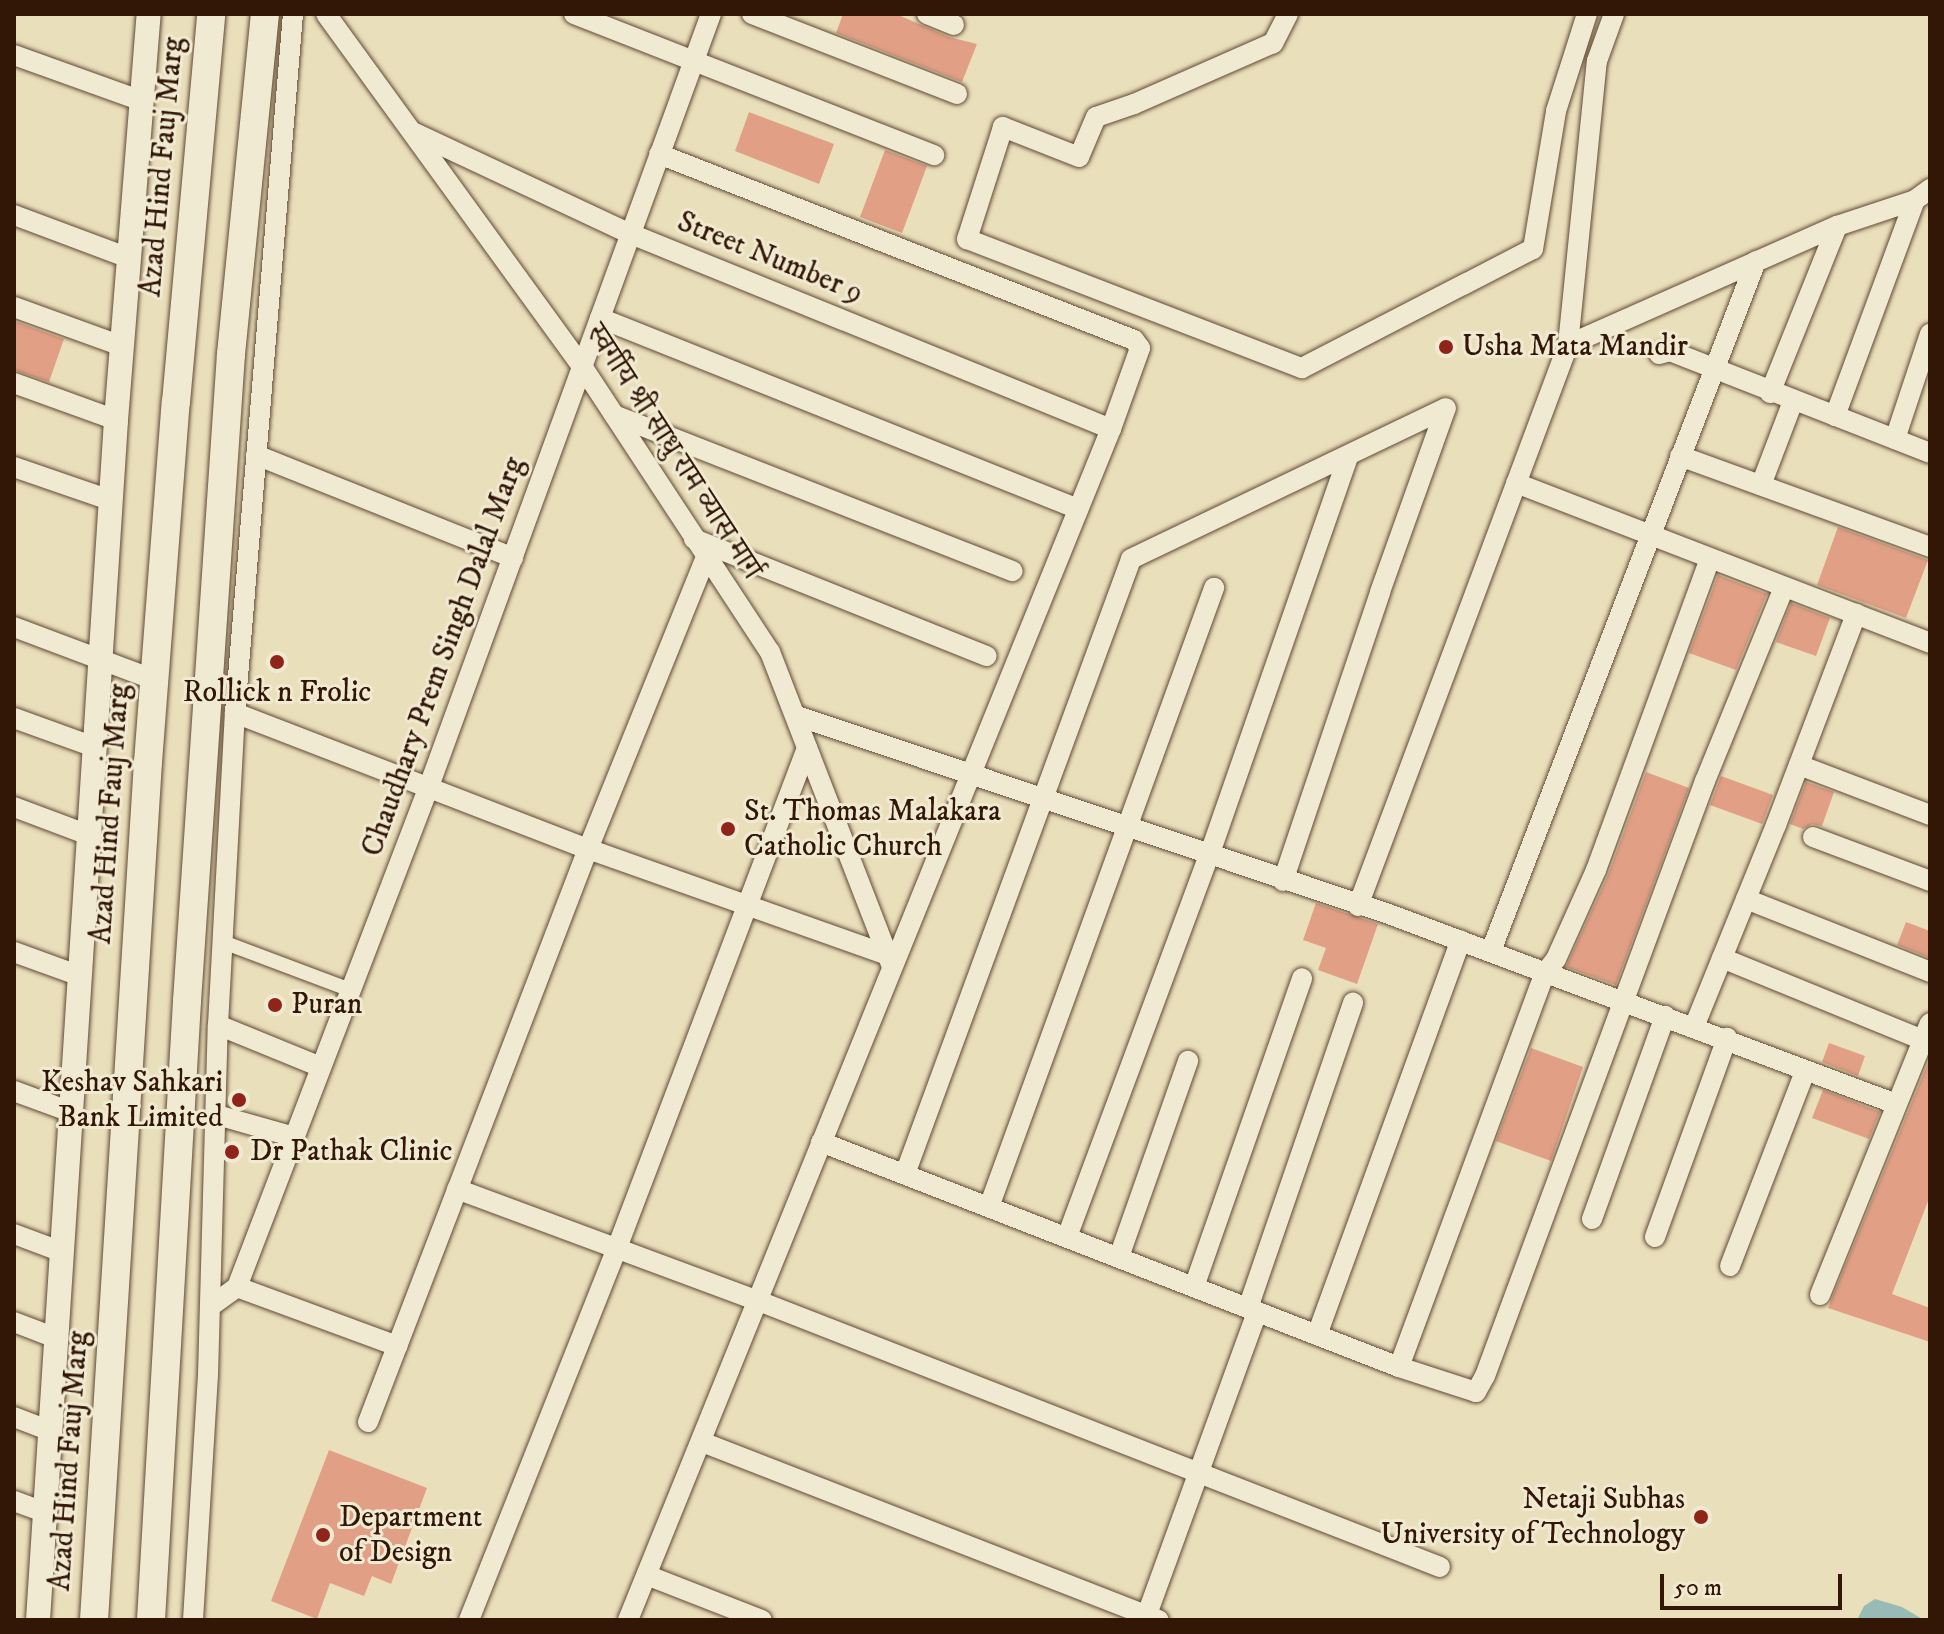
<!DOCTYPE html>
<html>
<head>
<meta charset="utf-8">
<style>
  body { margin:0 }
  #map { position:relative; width:1944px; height:1634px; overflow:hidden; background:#eadfbb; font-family:"IM FELL DW Pica","Noto Serif Devanagari",serif }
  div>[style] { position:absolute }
  .water>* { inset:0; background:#98bcb5 }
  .building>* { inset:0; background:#e1a085 }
  .roads { filter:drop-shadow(0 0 2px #604934) drop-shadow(0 0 2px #604934) }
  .pedestrian>* { height:14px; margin:-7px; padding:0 7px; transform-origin:7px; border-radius:7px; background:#f1ead3 }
  .minor>* { height:20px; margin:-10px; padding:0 10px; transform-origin:10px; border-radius:10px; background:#f1ead3 }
  .tertiary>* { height:24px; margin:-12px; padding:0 12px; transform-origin:12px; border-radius:12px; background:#f1ead3 }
  .secondary>* { height:28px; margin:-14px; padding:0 14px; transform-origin:14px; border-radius:14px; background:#f1ead3 }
  .dots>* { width:22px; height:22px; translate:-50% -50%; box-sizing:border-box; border:4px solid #f1ead3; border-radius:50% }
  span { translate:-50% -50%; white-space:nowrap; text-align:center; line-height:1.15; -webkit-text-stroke:6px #f1ead3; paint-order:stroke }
  .street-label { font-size:30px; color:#321707 }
  .poi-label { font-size:30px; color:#321707 }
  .left { translate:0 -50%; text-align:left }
  .right { translate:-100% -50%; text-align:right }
  .frame { position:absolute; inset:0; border:16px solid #321707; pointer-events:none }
  .scale { position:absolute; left:1660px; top:1574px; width:182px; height:36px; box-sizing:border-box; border:4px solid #321707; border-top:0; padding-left:10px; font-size:24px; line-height:28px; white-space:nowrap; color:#321707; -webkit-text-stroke:6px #f1ead3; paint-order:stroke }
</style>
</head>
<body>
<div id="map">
  <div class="water">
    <i style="clip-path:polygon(1875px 1599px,1902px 1607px,1924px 1620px,1857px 1620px,1864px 1606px)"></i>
  </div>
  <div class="building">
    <i style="clip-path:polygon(843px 14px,896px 14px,949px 37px,977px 44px,962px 82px,836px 33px)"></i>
    <i style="clip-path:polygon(749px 112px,834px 144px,819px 184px,735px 151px)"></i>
    <i style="clip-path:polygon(885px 150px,927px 166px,902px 233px,860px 217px)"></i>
    <i style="clip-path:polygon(14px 321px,64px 339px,49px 382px,14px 370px)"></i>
    <i style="clip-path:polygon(1838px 527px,1928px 560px,1906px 618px,1817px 585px)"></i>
    <i style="clip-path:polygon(1718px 575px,1767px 594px,1736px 670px,1689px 653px)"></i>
    <i style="clip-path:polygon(1791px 603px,1830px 618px,1816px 656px,1776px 642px)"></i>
    <i style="clip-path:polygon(1646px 772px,1689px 788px,1616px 985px,1566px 967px,1608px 875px)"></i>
    <i style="clip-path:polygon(1721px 776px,1773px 795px,1762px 824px,1710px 805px)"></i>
    <i style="clip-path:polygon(1806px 782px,1834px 792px,1822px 826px,1812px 824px,1803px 829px,1790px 824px)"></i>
    <i style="clip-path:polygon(1316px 903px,1378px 924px,1357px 984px,1318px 970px,1326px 948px,1303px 940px)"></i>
    <i style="clip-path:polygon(1906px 922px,1930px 931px,1930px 958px,1897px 945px)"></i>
    <i style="clip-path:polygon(1829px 1043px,1865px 1056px,1858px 1076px,1822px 1062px)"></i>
    <i style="clip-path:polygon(1531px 1048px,1583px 1067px,1551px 1161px,1496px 1141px)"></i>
    <i style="clip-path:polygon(1930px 1058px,1930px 1196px,1892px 1294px,1930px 1308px,1930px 1342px,1828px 1308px)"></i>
    <i style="clip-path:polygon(1823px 1090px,1880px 1112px,1869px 1139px,1812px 1118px)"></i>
    <i style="clip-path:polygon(329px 1450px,427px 1488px,391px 1584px,372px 1576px,364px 1596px,330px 1583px,317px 1619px,271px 1601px)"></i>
  </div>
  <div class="roads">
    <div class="pedestrian">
      <i style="left:223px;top:942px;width:137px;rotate:20.6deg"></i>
    </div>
    <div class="minor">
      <i style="left:326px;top:14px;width:435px;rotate:54deg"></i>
      <i style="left:582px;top:366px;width:342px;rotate:56.7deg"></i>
      <i style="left:770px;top:652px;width:337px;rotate:68.8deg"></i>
      <i style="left:574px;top:14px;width:387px;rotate:21.4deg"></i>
      <i style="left:752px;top:14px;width:220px;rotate:21.3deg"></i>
      <i style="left:927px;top:14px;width:29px;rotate:22deg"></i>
      <i style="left:1288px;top:14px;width:33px;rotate:117deg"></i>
      <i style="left:1273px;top:43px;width:152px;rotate:156.3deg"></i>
      <i style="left:1134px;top:104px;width:40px;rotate:161.1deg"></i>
      <i style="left:1096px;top:117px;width:43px;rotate:113deg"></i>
      <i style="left:1079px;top:157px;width:82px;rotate:-158.5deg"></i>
      <i style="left:1003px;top:127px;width:118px;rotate:107.8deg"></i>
      <i style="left:967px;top:239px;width:359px;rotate:21.1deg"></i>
      <i style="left:1302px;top:368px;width:260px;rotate:-27.3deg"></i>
      <i style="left:1533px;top:249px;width:140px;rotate:-80.5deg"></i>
      <i style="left:1556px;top:111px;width:102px;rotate:-72.3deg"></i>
      <i style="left:14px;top:55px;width:136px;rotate:19.8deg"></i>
      <i style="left:415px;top:133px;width:238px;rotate:25.1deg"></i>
      <i style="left:631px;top:234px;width:518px;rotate:22.11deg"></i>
      <i style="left:14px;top:215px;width:123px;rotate:20.5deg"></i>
      <i style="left:14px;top:307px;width:115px;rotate:19.9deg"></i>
      <i style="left:600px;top:318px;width:515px;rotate:21.78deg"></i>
      <i style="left:1568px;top:345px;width:294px;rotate:-23.9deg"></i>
      <i style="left:1837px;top:226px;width:82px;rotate:-18.4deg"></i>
      <i style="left:1915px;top:200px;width:19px;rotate:-36deg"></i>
      <i style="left:1659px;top:354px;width:11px;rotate:-15deg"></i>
      <i style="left:1670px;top:351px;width:279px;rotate:21.4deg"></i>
      <i style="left:14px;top:383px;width:109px;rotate:19.9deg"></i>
      <i style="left:1770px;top:393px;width:180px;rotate:-68.1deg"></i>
      <i style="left:614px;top:415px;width:428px;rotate:21.4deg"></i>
      <i style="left:1835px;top:416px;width:230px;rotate:-69.7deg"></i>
      <i style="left:1895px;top:439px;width:111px;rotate:-71.6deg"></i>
      <i style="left:256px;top:455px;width:277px;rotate:21.8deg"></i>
      <i style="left:1680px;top:456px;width:266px;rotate:20deg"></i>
      <i style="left:14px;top:467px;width:102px;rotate:19deg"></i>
      <i style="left:1516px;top:483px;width:444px;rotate:21.1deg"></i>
      <i style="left:1761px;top:485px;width:90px;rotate:-69.1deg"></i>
      <i style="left:694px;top:539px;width:315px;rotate:21.8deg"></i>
      <i style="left:14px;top:627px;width:151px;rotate:20.6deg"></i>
      <i style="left:235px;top:713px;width:378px;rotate:21.1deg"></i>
      <i style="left:588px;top:849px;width:317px;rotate:19.5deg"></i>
      <i style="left:797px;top:716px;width:621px;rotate:18.49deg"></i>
      <i style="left:1386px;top:913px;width:545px;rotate:20.53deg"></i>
      <i style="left:14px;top:718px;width:85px;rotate:19.9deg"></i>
      <i style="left:1799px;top:765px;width:140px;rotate:20.9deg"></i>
      <i style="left:14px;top:807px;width:80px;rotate:20.5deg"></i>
      <i style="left:1813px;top:837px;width:125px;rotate:20.6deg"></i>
      <i style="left:1283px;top:881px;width:305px;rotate:-71.4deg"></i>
      <i style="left:1380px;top:592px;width:195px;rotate:-70.3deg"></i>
      <i style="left:1746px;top:899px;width:198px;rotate:21.6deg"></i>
      <i style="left:1358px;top:906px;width:599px;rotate:-69.48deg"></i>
      <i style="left:1568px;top:345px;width:285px;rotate:-84.2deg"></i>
      <i style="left:1597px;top:61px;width:50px;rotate:-70.1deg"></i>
      <i style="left:1491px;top:951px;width:739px;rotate:-68.99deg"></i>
      <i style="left:14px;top:952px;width:70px;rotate:20deg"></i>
      <i style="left:1722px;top:958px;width:217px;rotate:22.2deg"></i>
      <i style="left:218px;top:1025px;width:111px;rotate:22.2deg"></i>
      <i style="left:1694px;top:1027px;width:218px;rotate:-67.9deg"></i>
      <i style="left:1776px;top:825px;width:226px;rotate:-69.2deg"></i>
      <i style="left:14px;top:1091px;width:61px;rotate:20.2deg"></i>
      <i style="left:217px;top:1115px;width:80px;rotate:15.9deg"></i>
      <i style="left:821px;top:1142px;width:620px;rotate:21.27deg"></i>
      <i style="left:1399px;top:1367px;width:81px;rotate:18deg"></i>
      <i style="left:1476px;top:1392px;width:18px;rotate:-61deg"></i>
      <i style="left:1485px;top:1376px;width:634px;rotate:-69.71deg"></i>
      <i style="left:1705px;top:781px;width:209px;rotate:-67.8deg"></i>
      <i style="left:905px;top:1174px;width:655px;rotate:-69.82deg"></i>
      <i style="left:1131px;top:559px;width:349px;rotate:-25.6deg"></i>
      <i style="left:457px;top:1189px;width:319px;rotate:20.4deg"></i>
      <i style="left:756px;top:1300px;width:734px;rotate:21.32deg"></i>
      <i style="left:989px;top:1207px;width:659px;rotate:-70.02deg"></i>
      <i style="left:1592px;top:1219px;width:216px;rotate:-70.2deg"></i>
      <i style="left:14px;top:1234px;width:51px;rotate:20.6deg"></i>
      <i style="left:1067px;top:1237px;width:407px;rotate:-69.6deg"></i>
      <i style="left:1209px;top:856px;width:420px;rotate:-70.8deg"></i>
      <i style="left:1655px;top:1237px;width:212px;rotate:-70.1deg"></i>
      <i style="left:1119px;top:1257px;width:208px;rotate:-70.6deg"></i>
      <i style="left:1730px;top:1266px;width:208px;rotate:-68.9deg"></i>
      <i style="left:237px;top:1287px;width:171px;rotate:20.2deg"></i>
      <i style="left:1194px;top:1287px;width:327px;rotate:-70.7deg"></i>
      <i style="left:1820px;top:1295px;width:293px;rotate:-68deg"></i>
      <i style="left:211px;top:1306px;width:32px;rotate:-36deg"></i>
      <i style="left:237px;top:1287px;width:533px;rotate:-69.02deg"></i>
      <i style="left:428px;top:789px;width:825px;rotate:-69.94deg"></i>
      <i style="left:1248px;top:1308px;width:323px;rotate:-71deg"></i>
      <i style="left:14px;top:1322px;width:45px;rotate:20.9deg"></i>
      <i style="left:1317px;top:1335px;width:420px;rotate:-70deg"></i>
      <i style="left:1399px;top:1367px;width:420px;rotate:-69.7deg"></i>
      <i style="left:1545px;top:973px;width:18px;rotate:-52deg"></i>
      <i style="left:1556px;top:959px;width:98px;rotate:-65.8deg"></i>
      <i style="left:1596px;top:870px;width:331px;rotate:-69.9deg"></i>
      <i style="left:14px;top:1417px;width:39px;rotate:21deg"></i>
      <i style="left:368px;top:1422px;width:614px;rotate:-69deg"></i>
      <i style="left:588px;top:849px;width:315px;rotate:-68deg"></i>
      <i style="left:702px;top:1442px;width:490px;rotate:21.3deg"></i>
      <i style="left:14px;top:1501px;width:33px;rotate:20deg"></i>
      <i style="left:649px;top:1576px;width:121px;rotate:21.3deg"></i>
      <i style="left:193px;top:1620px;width:245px;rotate:-86.5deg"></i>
      <i style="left:208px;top:1375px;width:350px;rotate:-88.4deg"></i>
      <i style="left:218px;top:1025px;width:312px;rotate:-86.9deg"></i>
      <i style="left:235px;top:713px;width:701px;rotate:-85.26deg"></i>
      <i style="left:469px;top:1620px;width:400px;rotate:-68.3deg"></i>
      <i style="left:617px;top:1248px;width:535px;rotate:-69.19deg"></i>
      <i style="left:628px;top:1620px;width:1285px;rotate:-67.93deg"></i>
      <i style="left:1111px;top:429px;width:86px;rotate:-70.3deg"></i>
      <i style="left:1140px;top:348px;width:10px;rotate:-127deg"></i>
      <i style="left:1134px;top:340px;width:510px;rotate:-158.62deg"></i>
      <i style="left:1145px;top:1620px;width:328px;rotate:-70deg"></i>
    </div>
    <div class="tertiary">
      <i style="left:38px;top:1620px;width:1203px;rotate:-86.28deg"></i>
      <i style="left:116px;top:420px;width:407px;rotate:-85.4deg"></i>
    </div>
    <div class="secondary">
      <i style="left:94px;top:1620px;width:860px;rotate:-86.4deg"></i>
      <i style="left:148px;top:762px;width:361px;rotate:-85.6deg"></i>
      <i style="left:176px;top:402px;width:390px;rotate:-84.8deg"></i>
      <i style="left:151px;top:1620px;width:620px;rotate:-86.67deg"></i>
      <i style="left:187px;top:1001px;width:648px;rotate:-86.11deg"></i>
      <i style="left:231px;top:354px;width:342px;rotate:-84.3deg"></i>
    </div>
  </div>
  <div class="dots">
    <i style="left:1446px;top:347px;background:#8f2418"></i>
    <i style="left:277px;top:662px;background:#8f2418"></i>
    <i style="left:728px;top:829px;background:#8f2418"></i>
    <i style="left:275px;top:1005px;background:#8f2418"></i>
    <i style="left:239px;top:1100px;background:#8f2418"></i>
    <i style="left:232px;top:1152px;background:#8f2418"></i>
    <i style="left:1701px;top:1517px;background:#8f2418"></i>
    <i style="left:323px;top:1535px;background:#8f2418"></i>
  </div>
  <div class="street-label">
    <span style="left:163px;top:167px;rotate:-85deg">Azad Hind Fauj Marg</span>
    <span style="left:770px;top:258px;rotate:22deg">Street Number 9</span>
    <span style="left:673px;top:452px;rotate:57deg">स्वर्गीय श्री साधु राम व्यास मार्ग</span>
    <span style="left:444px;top:657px;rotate:-70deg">Chaudhary Prem Singh Dalal Marg</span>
    <span style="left:111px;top:814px;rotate:-86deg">Azad Hind Fauj Marg</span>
    <span style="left:70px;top:1461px;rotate:-86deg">Azad Hind Fauj Marg</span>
  </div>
  <div class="poi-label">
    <span class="left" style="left:1462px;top:347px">Usha Mata Mandir</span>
    <span style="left:277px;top:693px">Rollick n Frolic</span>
    <span class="left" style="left:744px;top:829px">St. Thomas Malakara<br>Catholic Church</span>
    <span class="left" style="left:291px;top:1005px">Puran</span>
    <span class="right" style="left:223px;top:1100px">Keshav Sahkari<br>Bank Limited</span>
    <span class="left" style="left:250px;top:1152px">Dr Pathak Clinic</span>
    <span class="right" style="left:1685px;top:1517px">Netaji Subhas<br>University of Technology</span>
    <span class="left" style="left:339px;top:1535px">Department<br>of Design</span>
  </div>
  <div class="frame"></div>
  <div class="scale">50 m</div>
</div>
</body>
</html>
